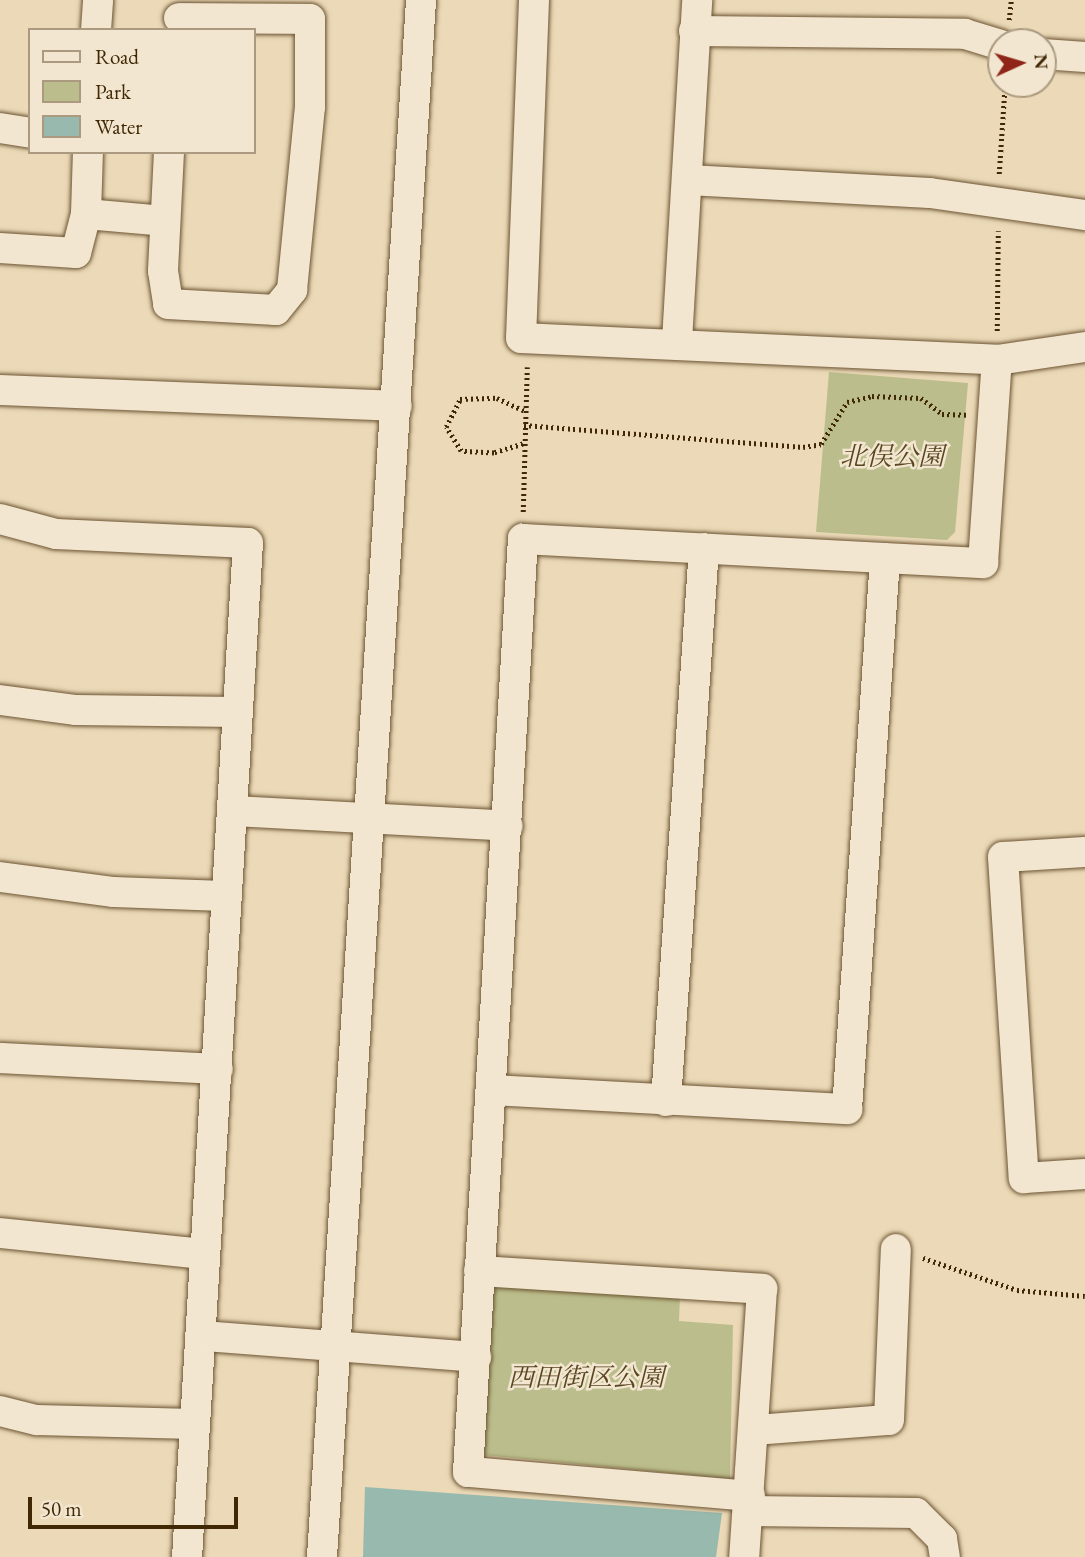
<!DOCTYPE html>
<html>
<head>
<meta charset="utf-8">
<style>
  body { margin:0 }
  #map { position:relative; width:1085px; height:1557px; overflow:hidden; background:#ebd9b7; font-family:"EB Garamond","Noto Serif JP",serif }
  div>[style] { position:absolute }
  .green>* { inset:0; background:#bbbe8c }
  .water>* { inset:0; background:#98baae }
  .path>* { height:4.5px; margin-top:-2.25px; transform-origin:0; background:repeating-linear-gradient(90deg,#412805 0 2px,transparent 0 5.5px) }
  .roads { filter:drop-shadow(0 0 2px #6c5432) drop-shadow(0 0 2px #6c5432) }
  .minor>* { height:30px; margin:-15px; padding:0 15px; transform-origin:15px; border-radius:15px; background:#f2e6d0 }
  span { translate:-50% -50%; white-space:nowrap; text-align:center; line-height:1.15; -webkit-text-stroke:5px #f2e6d0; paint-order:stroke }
  .park-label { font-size:26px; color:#594620; font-style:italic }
  .legend { position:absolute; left:28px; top:28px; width:228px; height:126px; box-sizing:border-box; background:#f2e6d0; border:2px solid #ab9a7f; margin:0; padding:9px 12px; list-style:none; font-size:21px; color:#412805 }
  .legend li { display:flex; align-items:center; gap:14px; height:35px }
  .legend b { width:35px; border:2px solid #ab9a7f }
  .north { position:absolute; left:987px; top:28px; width:70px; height:70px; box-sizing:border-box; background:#f2e6d0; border:2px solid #ab9a7f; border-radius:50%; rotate:86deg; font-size:19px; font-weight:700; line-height:28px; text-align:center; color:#412805 }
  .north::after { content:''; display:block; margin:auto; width:24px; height:32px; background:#8f2418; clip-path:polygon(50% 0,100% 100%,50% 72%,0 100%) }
  .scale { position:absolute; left:28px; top:1497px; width:210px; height:32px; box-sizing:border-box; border:4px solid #412805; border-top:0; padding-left:9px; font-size:21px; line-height:24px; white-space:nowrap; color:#412805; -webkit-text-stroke:5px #f2e6d0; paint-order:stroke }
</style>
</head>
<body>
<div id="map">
  <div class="green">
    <i style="clip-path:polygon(829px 372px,968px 383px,955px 532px,947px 540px,816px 532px)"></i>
    <i style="clip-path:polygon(489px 1283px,680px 1296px,679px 1321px,733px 1325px,730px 1479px,484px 1455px)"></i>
  </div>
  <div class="water">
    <i style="clip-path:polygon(365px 1487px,722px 1513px,716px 1557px,363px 1557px)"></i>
  </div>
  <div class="path">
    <i style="left:1009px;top:20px;width:20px;rotate:-84deg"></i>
    <i style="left:999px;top:174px;width:90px;rotate:-86.2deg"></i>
    <i style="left:997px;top:331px;width:100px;rotate:-89.4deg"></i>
    <i style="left:524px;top:425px;width:280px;rotate:4.5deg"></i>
    <i style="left:803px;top:447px;width:18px;rotate:-9deg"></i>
    <i style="left:821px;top:444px;width:49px;rotate:-58.2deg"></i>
    <i style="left:847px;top:402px;width:26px;rotate:-13deg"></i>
    <i style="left:872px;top:396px;width:49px;rotate:2.3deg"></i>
    <i style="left:921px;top:398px;width:26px;rotate:37deg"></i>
    <i style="left:942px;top:414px;width:25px;rotate:2deg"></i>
    <i style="left:523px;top:444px;width:30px;rotate:163deg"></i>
    <i style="left:494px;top:453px;width:33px;rotate:-177deg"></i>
    <i style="left:461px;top:451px;width:28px;rotate:-122deg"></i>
    <i style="left:446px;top:427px;width:31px;rotate:-63deg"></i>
    <i style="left:460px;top:399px;width:37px;rotate:-2deg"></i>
    <i style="left:497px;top:398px;width:31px;rotate:25deg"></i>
    <i style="left:523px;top:512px;width:145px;rotate:-88.4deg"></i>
    <i style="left:923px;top:1258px;width:99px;rotate:18.8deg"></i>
    <i style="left:1017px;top:1290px;width:68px;rotate:5deg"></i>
  </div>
  <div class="roads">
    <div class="minor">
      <i style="left:534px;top:0;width:338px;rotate:92.2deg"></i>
      <i style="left:521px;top:338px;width:477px;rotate:2.6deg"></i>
      <i style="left:997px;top:360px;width:89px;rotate:-8.4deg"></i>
      <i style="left:96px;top:30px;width:30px;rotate:-86deg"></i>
      <i style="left:694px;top:31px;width:271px;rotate:0.6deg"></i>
      <i style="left:965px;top:34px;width:38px;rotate:17deg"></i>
      <i style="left:1043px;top:54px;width:42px;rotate:4.1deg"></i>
      <i style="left:0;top:128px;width:30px;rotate:9deg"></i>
      <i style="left:169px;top:152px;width:119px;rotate:92.9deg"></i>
      <i style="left:163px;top:271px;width:33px;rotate:81deg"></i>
      <i style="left:168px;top:304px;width:108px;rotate:3.2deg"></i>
      <i style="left:276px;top:310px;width:26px;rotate:-51deg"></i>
      <i style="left:292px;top:290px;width:184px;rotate:-84.4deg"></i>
      <i style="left:310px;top:107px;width:88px;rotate:-90deg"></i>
      <i style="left:310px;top:19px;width:131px;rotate:-179.6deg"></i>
      <i style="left:688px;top:180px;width:242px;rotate:3.1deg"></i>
      <i style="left:930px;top:193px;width:157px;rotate:8.1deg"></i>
      <i style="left:86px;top:214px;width:78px;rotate:5.1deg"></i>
      <i style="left:0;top:248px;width:76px;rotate:3.8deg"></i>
      <i style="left:76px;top:253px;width:40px;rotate:-75.6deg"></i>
      <i style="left:86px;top:214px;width:62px;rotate:-88.2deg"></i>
      <i style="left:677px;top:341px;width:342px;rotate:-86.6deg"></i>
      <i style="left:0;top:390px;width:397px;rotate:2.3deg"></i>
      <i style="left:0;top:519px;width:58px;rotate:15deg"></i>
      <i style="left:56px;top:534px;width:192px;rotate:2.7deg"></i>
      <i style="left:248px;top:543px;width:1016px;rotate:93.44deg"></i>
      <i style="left:0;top:700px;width:77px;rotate:7.5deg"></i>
      <i style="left:76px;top:710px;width:162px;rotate:0.7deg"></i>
      <i style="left:235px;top:811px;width:273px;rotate:3.1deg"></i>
      <i style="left:1085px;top:852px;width:82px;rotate:176.5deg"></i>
      <i style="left:1003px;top:857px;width:322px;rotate:86.3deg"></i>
      <i style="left:1024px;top:1178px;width:61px;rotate:-3.8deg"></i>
      <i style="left:0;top:877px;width:115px;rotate:7.5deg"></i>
      <i style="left:114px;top:892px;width:110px;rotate:2.1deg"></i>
      <i style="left:0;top:1058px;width:218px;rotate:2.9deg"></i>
      <i style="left:493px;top:1090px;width:355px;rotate:3.1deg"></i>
      <i style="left:847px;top:1109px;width:552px;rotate:-86.05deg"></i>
      <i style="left:666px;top:1101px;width:554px;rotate:-86.07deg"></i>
      <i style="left:0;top:1233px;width:204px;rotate:5.9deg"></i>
      <i style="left:479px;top:1271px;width:284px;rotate:3.6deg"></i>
      <i style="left:762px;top:1289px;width:269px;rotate:93.8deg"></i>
      <i style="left:204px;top:1336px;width:273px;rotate:4.4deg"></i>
      <i style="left:0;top:1411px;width:38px;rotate:14deg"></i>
      <i style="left:37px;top:1420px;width:157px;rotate:1.5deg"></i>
      <i style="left:755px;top:1430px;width:134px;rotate:-4.3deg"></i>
      <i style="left:889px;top:1420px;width:171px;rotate:-87.7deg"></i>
      <i style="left:750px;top:1496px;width:283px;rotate:-175.1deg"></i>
      <i style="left:468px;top:1472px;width:935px;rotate:-86.63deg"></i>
      <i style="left:523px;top:539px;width:461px;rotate:3deg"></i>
      <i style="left:983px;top:563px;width:203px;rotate:-86.1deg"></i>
      <i style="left:748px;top:1511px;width:168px;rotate:0.7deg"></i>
      <i style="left:916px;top:1513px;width:37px;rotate:45deg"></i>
      <i style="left:942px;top:1539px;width:18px;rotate:81deg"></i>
      <i style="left:322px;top:1557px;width:1560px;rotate:-86.36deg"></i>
    </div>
  </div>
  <div class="park-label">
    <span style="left:892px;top:457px">北俣公園</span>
    <span style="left:586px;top:1378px">西田街区公園</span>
  </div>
  <ul class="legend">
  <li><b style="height:9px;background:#f2e6d0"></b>Road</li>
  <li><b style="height:19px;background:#bbbe8c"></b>Park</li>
  <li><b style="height:19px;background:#98baae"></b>Water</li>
  </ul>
  <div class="north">N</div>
  <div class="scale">50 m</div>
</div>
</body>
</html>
